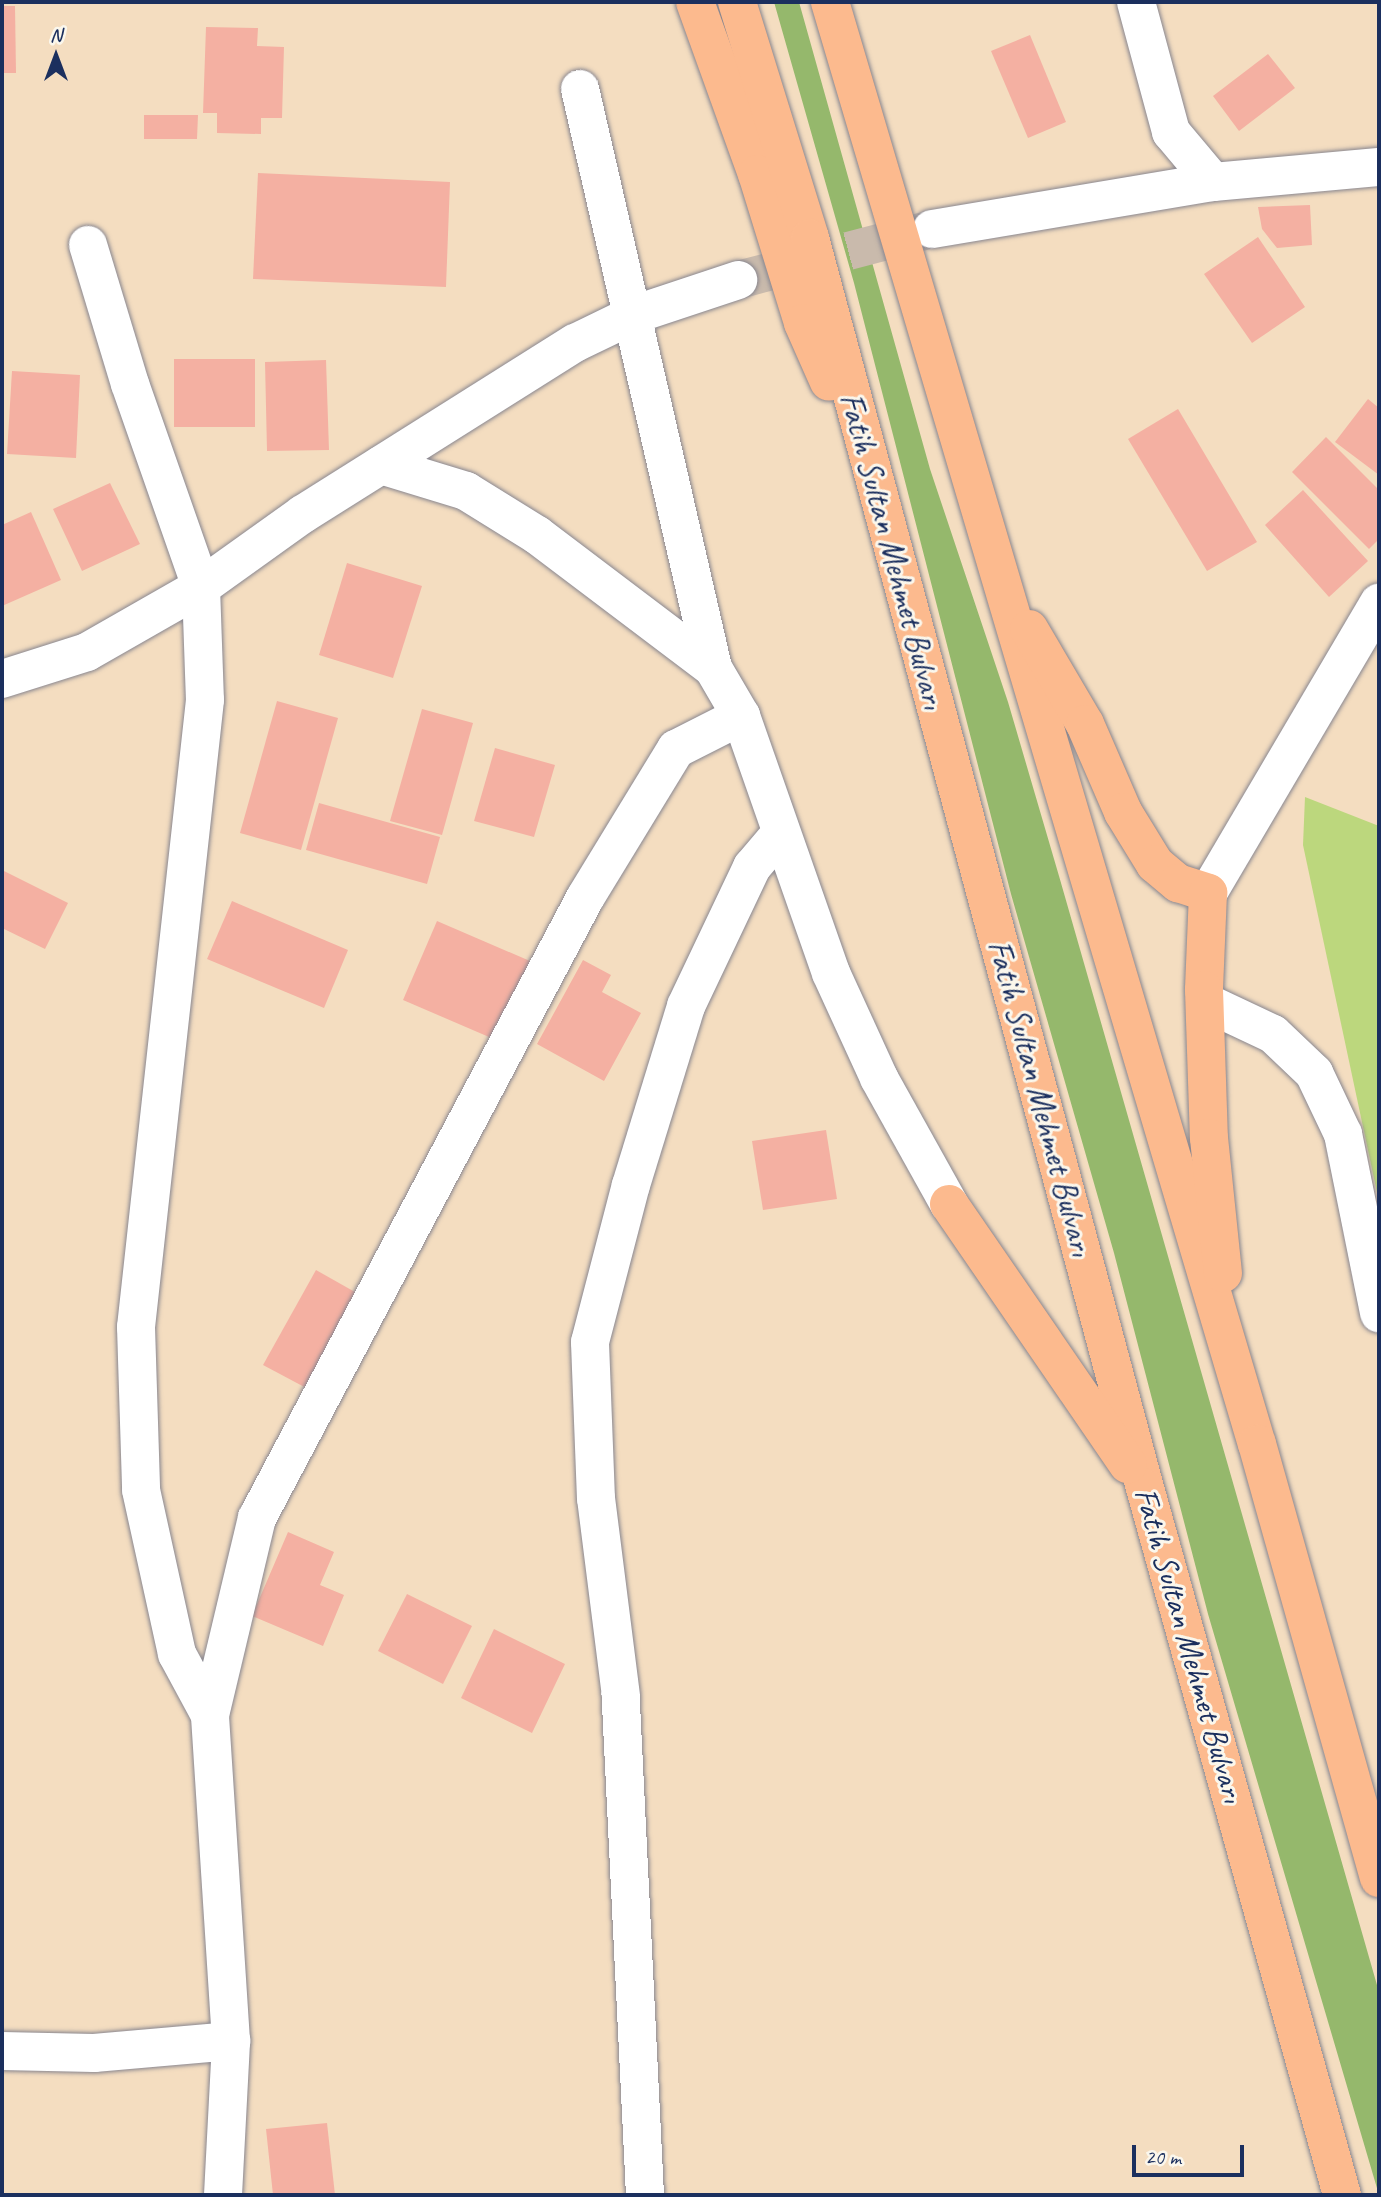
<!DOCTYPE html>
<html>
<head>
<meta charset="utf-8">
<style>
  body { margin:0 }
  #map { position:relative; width:1381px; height:2197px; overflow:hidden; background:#f4ddc0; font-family:Caveat,sans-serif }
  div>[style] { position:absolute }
  .green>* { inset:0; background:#bcd77d }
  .forest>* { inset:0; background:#95b86c }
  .building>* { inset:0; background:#f4b0a2 }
  .minor-tunnel>* { height:38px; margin-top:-19px; transform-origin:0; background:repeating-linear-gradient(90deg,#c9baac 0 38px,transparent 0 57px) }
  .roads { filter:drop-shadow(0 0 2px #88868f) drop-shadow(0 0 2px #88868f) }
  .minor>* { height:38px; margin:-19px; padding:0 19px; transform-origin:19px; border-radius:19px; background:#fff }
  .highway>* { height:38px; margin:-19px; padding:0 19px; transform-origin:19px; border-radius:19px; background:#fcba8e }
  span { translate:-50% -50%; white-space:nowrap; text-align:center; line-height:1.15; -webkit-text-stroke:6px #fbf7ec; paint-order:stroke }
  .street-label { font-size:33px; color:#1b2f5e }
  .frame { position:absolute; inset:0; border:4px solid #1b2f5e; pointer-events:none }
  .north { position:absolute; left:21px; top:21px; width:70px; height:70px; -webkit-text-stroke:5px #fbf7ec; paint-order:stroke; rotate:0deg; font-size:19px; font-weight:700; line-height:28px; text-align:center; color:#1b2f5e }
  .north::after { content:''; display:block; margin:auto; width:24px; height:32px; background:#1b2f5e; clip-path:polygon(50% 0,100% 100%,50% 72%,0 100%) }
  .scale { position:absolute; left:1132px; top:2145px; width:112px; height:32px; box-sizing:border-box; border:4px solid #1b2f5e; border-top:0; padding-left:9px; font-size:21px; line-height:24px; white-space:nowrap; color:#1b2f5e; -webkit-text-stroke:5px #fbf7ec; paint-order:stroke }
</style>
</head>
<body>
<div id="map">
  <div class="green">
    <i style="clip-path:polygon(1305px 797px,1379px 826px,1379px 1202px,1303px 845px)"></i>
  </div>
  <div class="forest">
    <i style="clip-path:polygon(774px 2px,799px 2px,930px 469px,1008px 702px,1059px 876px,1379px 1992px,1379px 2195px,1208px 1614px,1114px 1253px,1011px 894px,854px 283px)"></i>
  </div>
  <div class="building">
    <i style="clip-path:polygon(2px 6px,15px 6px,16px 73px,2px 73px)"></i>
    <i style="clip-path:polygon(206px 27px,258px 28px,257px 46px,284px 47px,282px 118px,261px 118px,261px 134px,217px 133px,217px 113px,203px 113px)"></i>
    <i style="clip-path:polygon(1030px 35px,1066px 122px,1028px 138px,991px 51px)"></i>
    <i style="clip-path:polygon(1268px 54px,1295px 88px,1239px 131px,1213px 96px)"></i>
    <i style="clip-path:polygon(144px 115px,198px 115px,197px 139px,144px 139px)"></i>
    <i style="clip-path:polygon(258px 173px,450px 182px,446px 287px,253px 279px)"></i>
    <i style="clip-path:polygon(1310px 205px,1312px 245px,1277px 248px,1262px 229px,1258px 207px)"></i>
    <i style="clip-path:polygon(1258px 237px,1305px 307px,1252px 343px,1204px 274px)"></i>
    <i style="clip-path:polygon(174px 359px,255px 359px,255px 427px,174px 427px)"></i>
    <i style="clip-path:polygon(326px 360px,329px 450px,267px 451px,265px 362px)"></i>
    <i style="clip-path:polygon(12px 371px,80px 375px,76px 458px,7px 454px)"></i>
    <i style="clip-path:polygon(1368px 399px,1379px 408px,1379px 475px,1335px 442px)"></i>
    <i style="clip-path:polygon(1178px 409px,1257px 542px,1207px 571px,1128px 439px)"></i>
    <i style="clip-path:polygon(1326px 437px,1379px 490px,1379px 539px,1369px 549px,1292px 472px)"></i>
    <i style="clip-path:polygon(110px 483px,140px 544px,82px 571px,53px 509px)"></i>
    <i style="clip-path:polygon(1303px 490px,1368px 561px,1329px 597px,1265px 525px)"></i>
    <i style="clip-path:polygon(31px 512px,61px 580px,2px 606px,2px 525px)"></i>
    <i style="clip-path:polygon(347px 563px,422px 586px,393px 678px,319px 655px)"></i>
    <i style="clip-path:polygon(277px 701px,338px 718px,301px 850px,240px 833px)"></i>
    <i style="clip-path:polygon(422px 709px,473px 723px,442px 835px,390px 821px)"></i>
    <i style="clip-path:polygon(495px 748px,555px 765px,534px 837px,474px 821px)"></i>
    <i style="clip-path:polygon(319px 803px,440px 837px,427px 884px,306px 850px)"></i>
    <i style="clip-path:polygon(2px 870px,68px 903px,45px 949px,2px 928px)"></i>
    <i style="clip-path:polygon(232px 901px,348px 950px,324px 1008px,207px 959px)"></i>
    <i style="clip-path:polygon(437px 921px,530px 961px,496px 1040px,403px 1000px)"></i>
    <i style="clip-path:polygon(583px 960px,611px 975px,602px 992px,641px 1013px,604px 1081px,537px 1044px)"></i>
    <i style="clip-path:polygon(826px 1130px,837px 1199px,763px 1210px,752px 1141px)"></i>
    <i style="clip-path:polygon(316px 1270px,362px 1296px,310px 1390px,263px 1365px)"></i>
    <i style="clip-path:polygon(288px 1532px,334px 1552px,320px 1585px,344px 1595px,323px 1646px,252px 1616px)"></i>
    <i style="clip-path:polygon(407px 1594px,472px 1626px,443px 1684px,378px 1651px)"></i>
    <i style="clip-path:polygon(494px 1629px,565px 1664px,532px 1733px,461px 1698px)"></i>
    <i style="clip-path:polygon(327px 2123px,335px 2195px,273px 2195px,266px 2129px)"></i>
  </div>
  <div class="minor-tunnel">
    <i style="left:738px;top:280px;width:201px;rotate:-14.7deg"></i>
  </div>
  <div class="roads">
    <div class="minor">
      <i style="left:1136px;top:2px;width:135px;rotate:74.9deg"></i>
      <i style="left:1171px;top:132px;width:65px;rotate:50deg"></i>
      <i style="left:580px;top:89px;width:594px;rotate:77.06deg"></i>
      <i style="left:932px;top:229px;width:285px;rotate:-9.5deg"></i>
      <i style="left:1213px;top:182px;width:167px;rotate:-5.2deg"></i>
      <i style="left:88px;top:245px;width:145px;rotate:73.2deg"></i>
      <i style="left:130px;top:384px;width:215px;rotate:70.7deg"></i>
      <i style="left:201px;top:587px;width:113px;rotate:88deg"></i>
      <i style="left:205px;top:700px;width:631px;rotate:96.28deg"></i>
      <i style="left:136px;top:1327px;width:163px;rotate:88.2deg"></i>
      <i style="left:141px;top:1490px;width:168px;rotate:77.6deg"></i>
      <i style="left:177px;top:1654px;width:69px;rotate:61.6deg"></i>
      <i style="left:381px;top:465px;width:89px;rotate:17deg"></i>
      <i style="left:466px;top:491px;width:84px;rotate:31.8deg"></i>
      <i style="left:537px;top:535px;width:221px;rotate:37.1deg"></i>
      <i style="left:713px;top:668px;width:56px;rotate:59.7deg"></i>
      <i style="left:741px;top:716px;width:272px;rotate:70.7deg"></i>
      <i style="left:831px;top:973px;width:115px;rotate:65.4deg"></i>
      <i style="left:879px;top:1078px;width:144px;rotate:60.9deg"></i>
      <i style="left:2px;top:679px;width:89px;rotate:-17.6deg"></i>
      <i style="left:87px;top:652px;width:131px;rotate:-29.7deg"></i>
      <i style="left:201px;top:587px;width:125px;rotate:-35.6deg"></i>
      <i style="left:303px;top:514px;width:321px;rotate:-32.2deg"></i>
      <i style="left:575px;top:343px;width:64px;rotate:-25.8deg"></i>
      <i style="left:633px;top:315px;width:111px;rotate:-18.4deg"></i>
      <i style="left:1208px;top:893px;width:337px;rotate:-59.5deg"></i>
      <i style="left:1205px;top:1002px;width:75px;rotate:25.2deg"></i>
      <i style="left:1273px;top:1034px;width:57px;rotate:43.6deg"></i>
      <i style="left:1314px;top:1073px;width:68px;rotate:64.6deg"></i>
      <i style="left:1343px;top:1134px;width:183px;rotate:78.6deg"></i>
      <i style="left:2px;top:2051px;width:92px;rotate:1.2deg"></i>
      <i style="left:94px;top:2053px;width:138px;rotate:-5deg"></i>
      <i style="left:223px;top:2195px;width:154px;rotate:-87deg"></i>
      <i style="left:231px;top:2041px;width:327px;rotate:-93.7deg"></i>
      <i style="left:210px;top:1715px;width:203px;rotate:-76.6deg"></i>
      <i style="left:257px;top:1518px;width:701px;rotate:-62.12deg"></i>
      <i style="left:585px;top:898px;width:175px;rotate:-58.6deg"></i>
      <i style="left:676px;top:749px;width:73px;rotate:-26.9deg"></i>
      <i style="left:645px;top:2195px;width:500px;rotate:-92.8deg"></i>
      <i style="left:621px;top:1696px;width:199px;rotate:-97.2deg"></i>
      <i style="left:596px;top:1499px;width:157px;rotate:-92.2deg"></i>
      <i style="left:590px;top:1342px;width:162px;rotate:-75.4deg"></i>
      <i style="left:631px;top:1185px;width:187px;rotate:-72.9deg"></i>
      <i style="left:686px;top:1006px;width:154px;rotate:-64.6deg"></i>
      <i style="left:752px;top:867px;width:43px;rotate:-49.7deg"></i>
    </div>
    <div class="highway">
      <i style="left:695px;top:2px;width:183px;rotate:70.2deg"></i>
      <i style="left:757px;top:174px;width:156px;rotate:72.8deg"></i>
      <i style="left:803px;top:323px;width:64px;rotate:66.2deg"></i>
      <i style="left:737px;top:2px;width:247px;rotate:72.8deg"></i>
      <i style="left:810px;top:238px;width:1294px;rotate:75deg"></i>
      <i style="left:1145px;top:1488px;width:734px;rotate:74.43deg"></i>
      <i style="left:830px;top:2px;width:1504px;rotate:73.51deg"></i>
      <i style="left:1257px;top:1444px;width:451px;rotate:74.3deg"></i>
      <i style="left:1029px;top:629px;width:110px;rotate:59.5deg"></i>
      <i style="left:1085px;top:724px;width:96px;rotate:66.6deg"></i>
      <i style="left:1123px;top:812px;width:61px;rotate:58.4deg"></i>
      <i style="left:1155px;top:864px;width:30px;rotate:40deg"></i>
      <i style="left:1178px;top:883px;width:32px;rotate:18deg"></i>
      <i style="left:1208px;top:893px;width:97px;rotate:92.4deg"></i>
      <i style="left:1204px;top:990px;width:148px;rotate:88.1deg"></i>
      <i style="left:1209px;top:1138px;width:136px;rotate:84.1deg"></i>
      <i style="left:949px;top:1204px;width:316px;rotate:55.5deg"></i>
    </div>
  </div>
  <div class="street-label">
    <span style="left:892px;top:551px;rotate:75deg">Fatih Sultan Mehmet Bulvarı</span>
    <span style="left:1040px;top:1098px;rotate:75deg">Fatih Sultan Mehmet Bulvarı</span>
    <span style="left:1189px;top:1645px;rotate:74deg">Fatih Sultan Mehmet Bulvarı</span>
  </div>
  <div class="frame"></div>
  <div class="north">N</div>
  <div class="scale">20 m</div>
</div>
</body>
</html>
